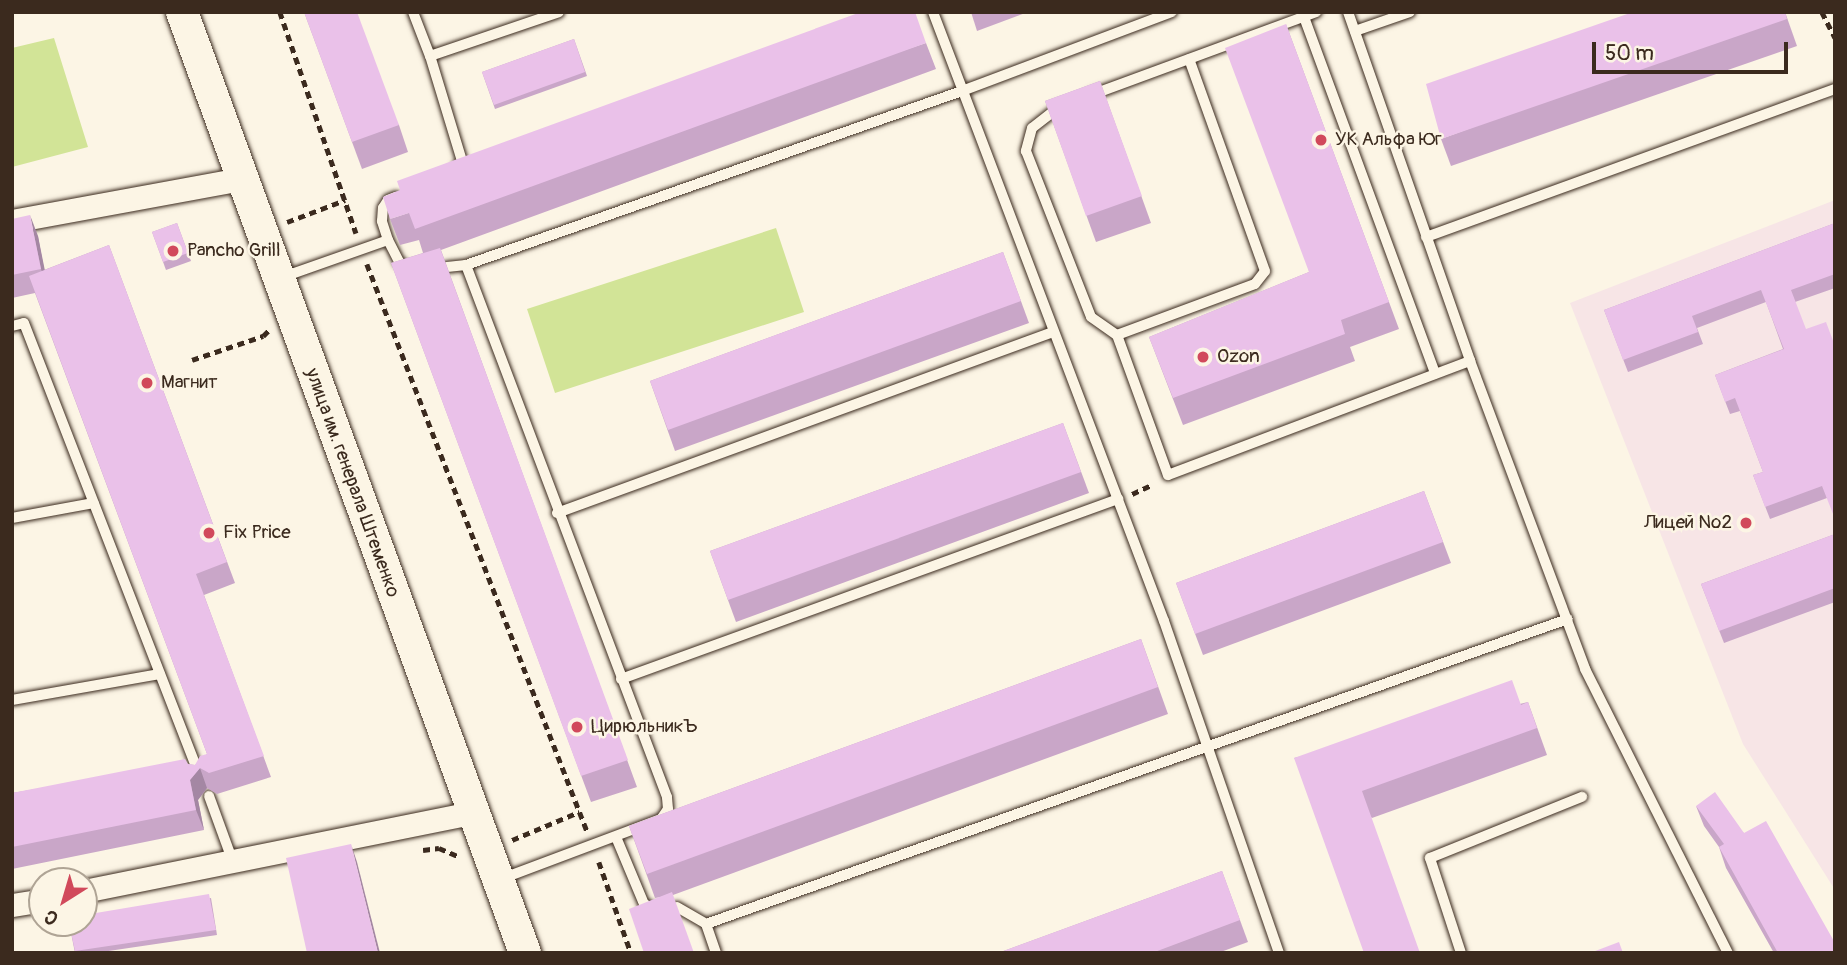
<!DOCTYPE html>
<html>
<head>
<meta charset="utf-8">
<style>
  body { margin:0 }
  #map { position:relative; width:1847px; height:965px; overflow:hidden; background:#fcf5e5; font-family:Pangolin,sans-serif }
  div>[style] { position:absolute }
  .built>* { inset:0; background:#f7e5e6 }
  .green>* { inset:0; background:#d2e497 }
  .path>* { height:4.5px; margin-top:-2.25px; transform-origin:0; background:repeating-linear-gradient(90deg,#3b2a1e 0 7px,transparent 0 12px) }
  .roads { filter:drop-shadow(0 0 2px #3b2a1e) drop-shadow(0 0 2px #3b2a1e) }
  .lane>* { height:10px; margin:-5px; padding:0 5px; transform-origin:5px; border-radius:5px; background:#fcf5e5 }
  .street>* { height:23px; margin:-11.5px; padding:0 11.5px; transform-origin:11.5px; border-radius:11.5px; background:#fcf5e5 }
  .secondary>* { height:32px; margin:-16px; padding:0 16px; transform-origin:16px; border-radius:16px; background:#fcf5e5 }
  .wall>* { inset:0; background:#c9a6c8 }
  .shaded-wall>* { inset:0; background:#a487a3 }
  .building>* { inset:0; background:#eac1e9 }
  .dots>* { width:19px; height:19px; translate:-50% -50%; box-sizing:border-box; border:4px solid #fcf5e5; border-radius:50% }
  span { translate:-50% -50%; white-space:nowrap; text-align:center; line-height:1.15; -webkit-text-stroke:5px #fcf5e5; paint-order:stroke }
  .poi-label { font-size:19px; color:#3b2a1e }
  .left { translate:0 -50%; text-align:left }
  .right { translate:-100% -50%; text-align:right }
  .street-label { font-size:19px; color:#3b2a1e }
  .frame { position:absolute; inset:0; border:14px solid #3b2a1e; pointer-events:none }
  .north { position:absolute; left:28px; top:867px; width:70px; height:70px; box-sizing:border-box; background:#fcf5e5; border:2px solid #afa495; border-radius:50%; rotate:217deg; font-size:19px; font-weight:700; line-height:28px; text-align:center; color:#3b2a1e }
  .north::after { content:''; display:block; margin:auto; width:24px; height:32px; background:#d1495b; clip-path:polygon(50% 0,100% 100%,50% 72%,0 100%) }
  .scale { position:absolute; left:1592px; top:42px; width:196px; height:32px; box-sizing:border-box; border:4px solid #3b2a1e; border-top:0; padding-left:9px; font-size:21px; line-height:24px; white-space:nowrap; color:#3b2a1e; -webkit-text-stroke:5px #fcf5e5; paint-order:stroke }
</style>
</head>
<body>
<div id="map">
  <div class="built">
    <i style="clip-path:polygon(1835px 200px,1835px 890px,1743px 744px,1570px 303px)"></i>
  </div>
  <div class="green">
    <i style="clip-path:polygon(54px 38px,88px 147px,12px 167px,12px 48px)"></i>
    <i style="clip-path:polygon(776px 228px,804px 312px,555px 393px,527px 309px)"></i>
  </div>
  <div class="path">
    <i style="left:280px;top:12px;width:234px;rotate:71deg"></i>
    <i style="left:1822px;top:12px;width:29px;rotate:63deg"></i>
    <i style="left:287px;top:222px;width:62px;rotate:-20.8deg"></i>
    <i style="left:367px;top:264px;width:608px;rotate:68.79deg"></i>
    <i style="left:192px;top:360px;width:75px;rotate:-18.7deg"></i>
    <i style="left:263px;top:336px;width:8px;rotate:-45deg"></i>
    <i style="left:1132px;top:494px;width:23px;rotate:-25deg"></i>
    <i style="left:512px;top:840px;width:73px;rotate:-22.7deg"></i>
    <i style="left:423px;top:850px;width:16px;rotate:-7deg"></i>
    <i style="left:439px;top:848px;width:21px;rotate:23deg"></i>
    <i style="left:599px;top:862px;width:96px;rotate:70.6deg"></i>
  </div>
  <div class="roads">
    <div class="lane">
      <i style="left:413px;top:12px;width:47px;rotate:68.9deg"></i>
      <i style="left:933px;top:12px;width:651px;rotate:69.23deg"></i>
      <i style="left:1164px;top:621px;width:351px;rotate:70.9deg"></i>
      <i style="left:1348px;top:12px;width:370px;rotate:70.7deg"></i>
      <i style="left:1470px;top:361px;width:329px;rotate:69.5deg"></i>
      <i style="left:1585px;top:669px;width:318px;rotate:63.3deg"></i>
      <i style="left:1304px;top:17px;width:380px;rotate:69.8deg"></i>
      <i style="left:1355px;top:31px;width:58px;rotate:-19.1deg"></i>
      <i style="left:1091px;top:95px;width:240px;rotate:-20.2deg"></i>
      <i style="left:1059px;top:107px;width:34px;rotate:142deg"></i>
      <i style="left:1032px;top:128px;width:24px;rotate:105deg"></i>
      <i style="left:1026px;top:151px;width:178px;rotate:68.6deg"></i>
      <i style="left:1091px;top:317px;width:32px;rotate:35deg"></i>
      <i style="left:1117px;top:335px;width:149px;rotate:70deg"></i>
      <i style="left:1168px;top:475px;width:323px;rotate:-20.7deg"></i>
      <i style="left:457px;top:168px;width:9px;rotate:-54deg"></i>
      <i style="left:462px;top:161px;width:110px;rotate:-106.9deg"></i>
      <i style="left:430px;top:56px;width:136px;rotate:-18.8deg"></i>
      <i style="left:1426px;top:237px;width:435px;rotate:-19.9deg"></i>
      <i style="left:388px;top:240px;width:25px;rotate:63deg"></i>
      <i style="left:399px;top:262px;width:11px;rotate:34deg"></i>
      <i style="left:447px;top:267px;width:19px;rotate:-6deg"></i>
      <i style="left:283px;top:277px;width:111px;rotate:-19.4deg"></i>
      <i style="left:388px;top:240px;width:20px;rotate:-108deg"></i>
      <i style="left:382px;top:221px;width:13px;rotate:-86deg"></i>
      <i style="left:383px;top:208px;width:9px;rotate:-58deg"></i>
      <i style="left:388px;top:200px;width:9px;rotate:-21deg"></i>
      <i style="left:12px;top:326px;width:12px;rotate:-14deg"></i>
      <i style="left:24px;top:323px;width:486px;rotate:68.8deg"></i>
      <i style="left:1117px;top:335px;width:147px;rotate:-20.3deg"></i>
      <i style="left:1255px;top:284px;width:16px;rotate:-52deg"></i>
      <i style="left:1265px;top:271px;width:225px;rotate:-109.7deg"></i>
      <i style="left:557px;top:513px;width:528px;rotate:-20.05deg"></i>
      <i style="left:12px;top:518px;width:83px;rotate:-10.4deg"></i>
      <i style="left:621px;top:679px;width:529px;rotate:-19.91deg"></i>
      <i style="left:12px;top:700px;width:150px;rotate:-10deg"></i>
      <i style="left:209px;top:796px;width:70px;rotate:70deg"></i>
      <i style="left:616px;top:837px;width:73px;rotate:67.3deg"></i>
      <i style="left:644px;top:904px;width:12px;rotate:24deg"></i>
      <i style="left:501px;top:879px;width:171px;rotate:-20.6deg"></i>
      <i style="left:661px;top:819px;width:12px;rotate:-55deg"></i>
      <i style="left:668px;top:809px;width:12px;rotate:-95deg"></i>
      <i style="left:667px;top:797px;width:569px;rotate:-110.7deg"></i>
      <i style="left:466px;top:265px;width:526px;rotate:-19.33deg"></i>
      <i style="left:962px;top:91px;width:224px;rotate:-20.6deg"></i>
      <i style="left:677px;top:907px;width:34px;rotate:30deg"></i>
      <i style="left:716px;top:953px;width:31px;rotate:-109deg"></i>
      <i style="left:706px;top:924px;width:914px;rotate:-19.49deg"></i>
      <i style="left:1461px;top:953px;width:100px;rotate:-108.1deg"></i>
      <i style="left:1430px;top:858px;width:164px;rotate:-21.9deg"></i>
    </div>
    <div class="street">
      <i style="left:12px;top:221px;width:233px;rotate:-10.4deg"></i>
      <i style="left:84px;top:891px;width:396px;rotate:-11.4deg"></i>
      <i style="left:12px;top:905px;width:30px;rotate:-9deg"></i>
    </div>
    <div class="secondary">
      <i style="left:182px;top:12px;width:1002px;rotate:69.97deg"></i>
    </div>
  </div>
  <div class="wall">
    <i style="clip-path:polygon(304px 12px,399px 125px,408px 152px,362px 169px)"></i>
    <i style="clip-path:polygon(971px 12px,1028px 12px,977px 31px)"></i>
    <i style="clip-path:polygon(1785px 12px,1797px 46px,1451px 166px,1441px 139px)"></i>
    <i style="clip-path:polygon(1286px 24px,1399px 329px,1350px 347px,1355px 361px,1183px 425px,1149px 337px,1309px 272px)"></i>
    <i style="clip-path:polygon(574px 39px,587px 76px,495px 109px,482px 72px)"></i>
    <i style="clip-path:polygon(926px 43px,936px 69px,441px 250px,637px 787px,591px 802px,391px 263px,423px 253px,419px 240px,400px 245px,390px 219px)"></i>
    <i style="clip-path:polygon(1100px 81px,1151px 223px,1096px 242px,1045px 101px)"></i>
    <i style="clip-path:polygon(12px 219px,38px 236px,44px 270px,109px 245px,235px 583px,204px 595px,271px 777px,217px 794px,207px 788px,198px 800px,204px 830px,12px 869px,12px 793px,188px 764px,195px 765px,207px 754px,35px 293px,12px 298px)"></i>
    <i style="clip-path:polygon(177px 223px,191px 261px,166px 270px,152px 232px)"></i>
    <i style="clip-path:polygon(1835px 223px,1835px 288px,1795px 302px,1827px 498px,1770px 519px,1753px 475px,1763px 472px,1740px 411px,1730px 414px,1715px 375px,1783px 349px,1766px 302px,1697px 328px,1703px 344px,1628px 372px,1604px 310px)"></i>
    <i style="clip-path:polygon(1003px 252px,1029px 323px,675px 451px,650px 381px)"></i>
    <i style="clip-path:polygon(1063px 423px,1089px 493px,736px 622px,710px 551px)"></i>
    <i style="clip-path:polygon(1424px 491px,1451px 563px,1203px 655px,1176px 583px)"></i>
    <i style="clip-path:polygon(1835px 534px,1835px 602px,1724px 643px,1701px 584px)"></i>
    <i style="clip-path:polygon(1141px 639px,1168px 714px,673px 895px,655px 898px,629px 826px)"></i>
    <i style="clip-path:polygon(1528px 702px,1547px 755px,1372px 818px,1294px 758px)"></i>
    <i style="clip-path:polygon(1696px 806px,1744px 833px,1835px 953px,1774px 953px,1726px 868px,1719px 847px,1704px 826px)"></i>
    <i style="clip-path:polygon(1222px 871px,1248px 942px,1218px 953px,998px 953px)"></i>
    <i style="clip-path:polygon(211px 898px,217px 935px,95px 953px,75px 953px,69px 923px)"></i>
  </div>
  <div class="shaded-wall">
    <i style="clip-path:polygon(30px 215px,38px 236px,49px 291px,41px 269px)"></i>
    <i style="clip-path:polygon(200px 768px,207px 788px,198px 800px,204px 830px,196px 810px,190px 780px)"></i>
    <i style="clip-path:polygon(351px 844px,357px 862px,380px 953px,378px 953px)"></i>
  </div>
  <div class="building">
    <i style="clip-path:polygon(304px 12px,357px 12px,399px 125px,352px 142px)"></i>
    <i style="clip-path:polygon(861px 12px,915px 12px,926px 43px,415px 229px,409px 213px,390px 219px,383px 197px,400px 190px,397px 181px)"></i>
    <i style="clip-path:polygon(1633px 12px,1785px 12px,1787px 19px,1441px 139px,1426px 84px)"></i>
    <i style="clip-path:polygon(1286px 24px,1389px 302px,1341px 320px,1345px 334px,1173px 398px,1149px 337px,1309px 272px,1225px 48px)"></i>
    <i style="clip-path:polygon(574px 39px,585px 72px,494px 105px,482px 72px)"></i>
    <i style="clip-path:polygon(1100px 81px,1142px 196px,1086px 216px,1045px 101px)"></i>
    <i style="clip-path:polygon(30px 215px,41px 269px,12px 275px,12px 219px)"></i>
    <i style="clip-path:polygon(177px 223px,188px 253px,163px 262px,152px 232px)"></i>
    <i style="clip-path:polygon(1835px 223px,1835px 274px,1791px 290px,1806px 329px,1826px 322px,1835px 346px,1835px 519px,1822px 486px,1765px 507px,1753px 475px,1763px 472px,1735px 398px,1725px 402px,1715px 375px,1784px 349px,1761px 290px,1692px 316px,1698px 332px,1623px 360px,1604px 310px)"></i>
    <i style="clip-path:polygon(109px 245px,227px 562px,196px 574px,264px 756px,209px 773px,200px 768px,190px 780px,196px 810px,12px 847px,12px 793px,185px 759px,188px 764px,195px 765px,200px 756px,207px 754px,29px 276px)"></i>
    <i style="clip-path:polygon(440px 248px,628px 760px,581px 776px,391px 263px)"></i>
    <i style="clip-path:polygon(1003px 252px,1021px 301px,668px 430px,650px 381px)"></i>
    <i style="clip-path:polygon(1063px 423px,1081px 472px,728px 600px,710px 551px)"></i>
    <i style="clip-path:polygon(1424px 491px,1443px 542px,1195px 634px,1176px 583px)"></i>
    <i style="clip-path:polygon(1835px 534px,1835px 588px,1719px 631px,1701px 584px)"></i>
    <i style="clip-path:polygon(1141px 639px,1158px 687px,647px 874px,629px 826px)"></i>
    <i style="clip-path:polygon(1512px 680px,1521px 705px,1528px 702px,1537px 728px,1362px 791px,1420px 953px,1364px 953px,1294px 758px)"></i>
    <i style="clip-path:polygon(1715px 792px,1744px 833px,1766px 821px,1835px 943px,1835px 953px,1778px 953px,1719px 847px,1724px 844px,1696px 806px)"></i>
    <i style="clip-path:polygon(351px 844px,378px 953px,307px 953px,286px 858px)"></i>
    <i style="clip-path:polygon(1222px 871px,1240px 920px,1152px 953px,998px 953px)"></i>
    <i style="clip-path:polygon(672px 892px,694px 953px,644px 953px,629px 909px)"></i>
    <i style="clip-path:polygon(209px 894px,216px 930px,75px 951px,69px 923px,84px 923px,84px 915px)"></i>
    <i style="clip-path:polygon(1619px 942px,1623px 953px,1590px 953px)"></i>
  </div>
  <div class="dots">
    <i style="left:1321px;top:140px;background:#d1495b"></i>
    <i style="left:173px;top:251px;background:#d1495b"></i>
    <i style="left:1203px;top:357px;background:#d1495b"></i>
    <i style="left:147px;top:383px;background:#d1495b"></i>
    <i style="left:1746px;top:523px;background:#d1495b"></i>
    <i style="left:209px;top:533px;background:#d1495b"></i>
    <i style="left:577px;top:727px;background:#d1495b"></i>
  </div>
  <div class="poi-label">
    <span class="left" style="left:1335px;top:140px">УК Альфа Юг</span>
    <span class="left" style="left:187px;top:251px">Pancho Grill</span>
    <span class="left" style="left:1217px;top:357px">Ozon</span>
    <span class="left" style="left:161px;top:383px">Магнит</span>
    <span class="right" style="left:1732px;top:523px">Лицей №2</span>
    <span class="left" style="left:223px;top:533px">Fix Price</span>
    <span class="left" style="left:591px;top:727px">ЦирюльникЪ</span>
  </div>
  <div class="street-label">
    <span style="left:352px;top:483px;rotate:70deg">улица им. генерала Штеменко</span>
  </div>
  <div class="frame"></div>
  <div class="north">С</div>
  <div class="scale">50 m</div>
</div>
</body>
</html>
